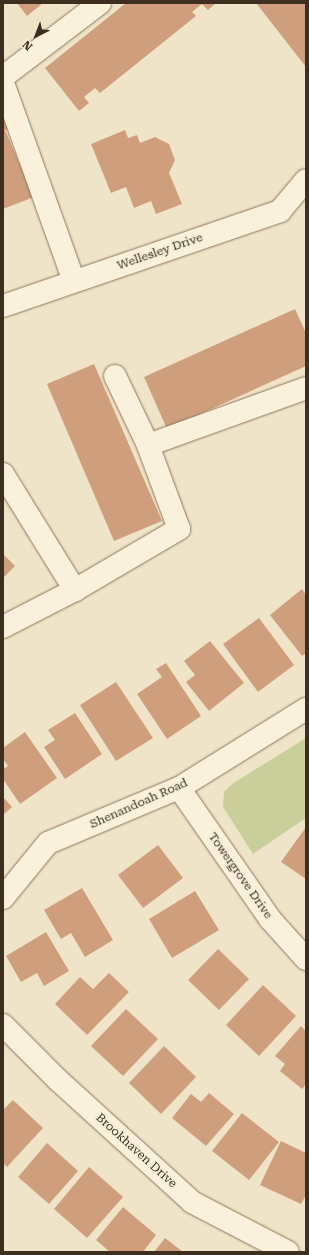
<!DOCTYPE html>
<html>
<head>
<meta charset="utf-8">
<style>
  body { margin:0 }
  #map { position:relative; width:309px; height:1255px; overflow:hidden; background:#f0e4c8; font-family:"Roboto Serif",serif }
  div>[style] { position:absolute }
  .green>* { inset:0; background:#c9cf9b }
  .building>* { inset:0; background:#cf9f7d }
  .roads { filter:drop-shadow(0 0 1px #8d765c) drop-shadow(0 0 1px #8d765c) }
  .minor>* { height:22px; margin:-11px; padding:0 11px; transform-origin:11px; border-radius:11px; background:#faf1dc }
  span { translate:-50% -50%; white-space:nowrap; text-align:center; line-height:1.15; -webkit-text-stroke:3.5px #f7eed8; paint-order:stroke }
  .street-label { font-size:12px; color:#3d2e20 }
  .frame { position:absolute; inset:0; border:4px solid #3d2e20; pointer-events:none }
  .north { position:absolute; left:16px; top:16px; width:40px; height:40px; -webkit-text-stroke:3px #f7eed8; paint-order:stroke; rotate:222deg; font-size:11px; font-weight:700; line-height:16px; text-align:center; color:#3d2e20 }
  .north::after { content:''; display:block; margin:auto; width:14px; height:18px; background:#3d2e20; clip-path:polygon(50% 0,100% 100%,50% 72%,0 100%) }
</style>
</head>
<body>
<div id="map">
  <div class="green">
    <i style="clip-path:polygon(306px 738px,306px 818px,253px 854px,223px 807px,224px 792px,232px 784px)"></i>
  </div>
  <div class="building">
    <i style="clip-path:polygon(17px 3px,43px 3px,27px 16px)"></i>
    <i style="clip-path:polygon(126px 3px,216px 3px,208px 10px,202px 4px,192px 12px,196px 16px,100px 93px,95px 88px,84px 97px,89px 103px,79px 111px,45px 68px)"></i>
    <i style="clip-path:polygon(256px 3px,306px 3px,306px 67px)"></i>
    <i style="clip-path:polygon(3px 112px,10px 128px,5px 130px,34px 197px,3px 209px)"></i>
    <i style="clip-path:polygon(125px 130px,128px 138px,137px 135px,140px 143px,155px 137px,169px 144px,175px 160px,169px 173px,182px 204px,156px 214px,151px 201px,134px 208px,126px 187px,111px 193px,91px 144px)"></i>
    <i style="clip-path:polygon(295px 309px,306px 333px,306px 366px,167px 429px,144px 377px)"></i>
    <i style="clip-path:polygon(94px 364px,162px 521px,114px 541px,47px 384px)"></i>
    <i style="clip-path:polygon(3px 554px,15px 566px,3px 578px)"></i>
    <i style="clip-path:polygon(302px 589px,306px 595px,306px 653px,302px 656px,270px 615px)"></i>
    <i style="clip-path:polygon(259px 618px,294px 665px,258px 692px,223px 644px)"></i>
    <i style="clip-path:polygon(210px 641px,244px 683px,209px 711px,186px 682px,195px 675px,184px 661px)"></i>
    <i style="clip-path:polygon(166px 663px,201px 716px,167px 739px,137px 694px,162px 677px,156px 669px)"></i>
    <i style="clip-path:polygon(116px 682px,153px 738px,116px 761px,80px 705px)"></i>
    <i style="clip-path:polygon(75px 713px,102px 754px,65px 779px,44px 747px,55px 740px,48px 730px)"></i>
    <i style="clip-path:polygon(25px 732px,57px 778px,20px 804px,3px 779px,3px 769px,8px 766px,3px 759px,3px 748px)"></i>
    <i style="clip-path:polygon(3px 797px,12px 807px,3px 815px)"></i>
    <i style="clip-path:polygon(306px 827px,306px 879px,281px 862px)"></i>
    <i style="clip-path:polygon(158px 845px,183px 878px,143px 908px,118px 875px)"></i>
    <i style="clip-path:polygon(82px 888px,113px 940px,85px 957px,71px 933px,61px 939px,44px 910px)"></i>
    <i style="clip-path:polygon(195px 891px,219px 930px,172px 958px,149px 919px)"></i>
    <i style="clip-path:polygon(46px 932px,69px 971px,44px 986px,37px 973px,21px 982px,6px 956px)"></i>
    <i style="clip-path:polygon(218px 949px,249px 979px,219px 1010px,188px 980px)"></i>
    <i style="clip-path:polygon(109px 973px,129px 992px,87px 1035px,55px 1004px,80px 977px,93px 989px)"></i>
    <i style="clip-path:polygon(263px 985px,296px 1016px,259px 1056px,226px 1025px)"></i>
    <i style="clip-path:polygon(126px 1009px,158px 1039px,123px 1076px,91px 1046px)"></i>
    <i style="clip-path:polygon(301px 1026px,306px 1031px,306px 1084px,302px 1089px,280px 1071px,285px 1064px,275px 1056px)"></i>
    <i style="clip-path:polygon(164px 1046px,196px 1077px,161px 1114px,129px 1083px)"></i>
    <i style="clip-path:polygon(209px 1093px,234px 1114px,206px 1146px,172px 1118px,191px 1094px,201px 1102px)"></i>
    <i style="clip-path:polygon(13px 1100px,43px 1128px,7px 1167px,3px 1163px,3px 1110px)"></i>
    <i style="clip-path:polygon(242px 1113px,279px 1142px,249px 1180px,212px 1151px)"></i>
    <i style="clip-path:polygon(281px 1141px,306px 1153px,306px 1195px,301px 1204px,260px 1185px)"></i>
    <i style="clip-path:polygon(47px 1143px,78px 1171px,49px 1204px,18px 1177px)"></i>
    <i style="clip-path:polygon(89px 1167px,123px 1197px,87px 1238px,54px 1209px)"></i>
    <i style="clip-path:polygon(123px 1207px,156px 1235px,143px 1252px,110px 1252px,96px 1240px)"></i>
    <i style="clip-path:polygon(165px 1238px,183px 1252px,154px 1252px)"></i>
  </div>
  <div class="roads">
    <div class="minor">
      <i style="left:3px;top:77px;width:122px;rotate:-37.3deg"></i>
      <i style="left:3px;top:83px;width:210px;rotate:70.3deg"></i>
      <i style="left:3px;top:306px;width:293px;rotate:-18.9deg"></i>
      <i style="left:280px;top:211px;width:40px;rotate:-50deg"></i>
      <i style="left:115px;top:376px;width:76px;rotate:64.4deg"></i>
      <i style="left:3px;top:474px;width:137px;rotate:58.2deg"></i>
      <i style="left:75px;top:590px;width:81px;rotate:152.8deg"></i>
      <i style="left:75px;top:590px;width:121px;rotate:-30.4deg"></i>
      <i style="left:179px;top:529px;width:90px;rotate:-110.3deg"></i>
      <i style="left:148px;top:445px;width:168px;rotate:-19.8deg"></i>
      <i style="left:179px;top:788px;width:160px;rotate:55.2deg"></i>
      <i style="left:270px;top:919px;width:54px;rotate:48deg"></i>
      <i style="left:3px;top:898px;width:71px;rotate:-50.7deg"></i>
      <i style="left:48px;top:843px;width:142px;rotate:-22.8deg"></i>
      <i style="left:179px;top:788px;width:150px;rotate:-31.9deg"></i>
      <i style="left:3px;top:1025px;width:78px;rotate:45deg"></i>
      <i style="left:58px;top:1080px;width:181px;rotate:42.3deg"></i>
      <i style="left:192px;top:1202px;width:108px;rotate:27.5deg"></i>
    </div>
  </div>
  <div class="street-label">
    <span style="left:160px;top:252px;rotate:-19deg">Wellesley Drive</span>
    <span style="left:139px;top:804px;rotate:-24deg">Shenandoah Road</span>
    <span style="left:240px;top:876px;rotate:55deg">Towergrove Drive</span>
    <span style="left:136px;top:1151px;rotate:42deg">Brookhaven Drive</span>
  </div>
  <div class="frame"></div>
  <div class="north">N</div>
</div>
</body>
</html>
